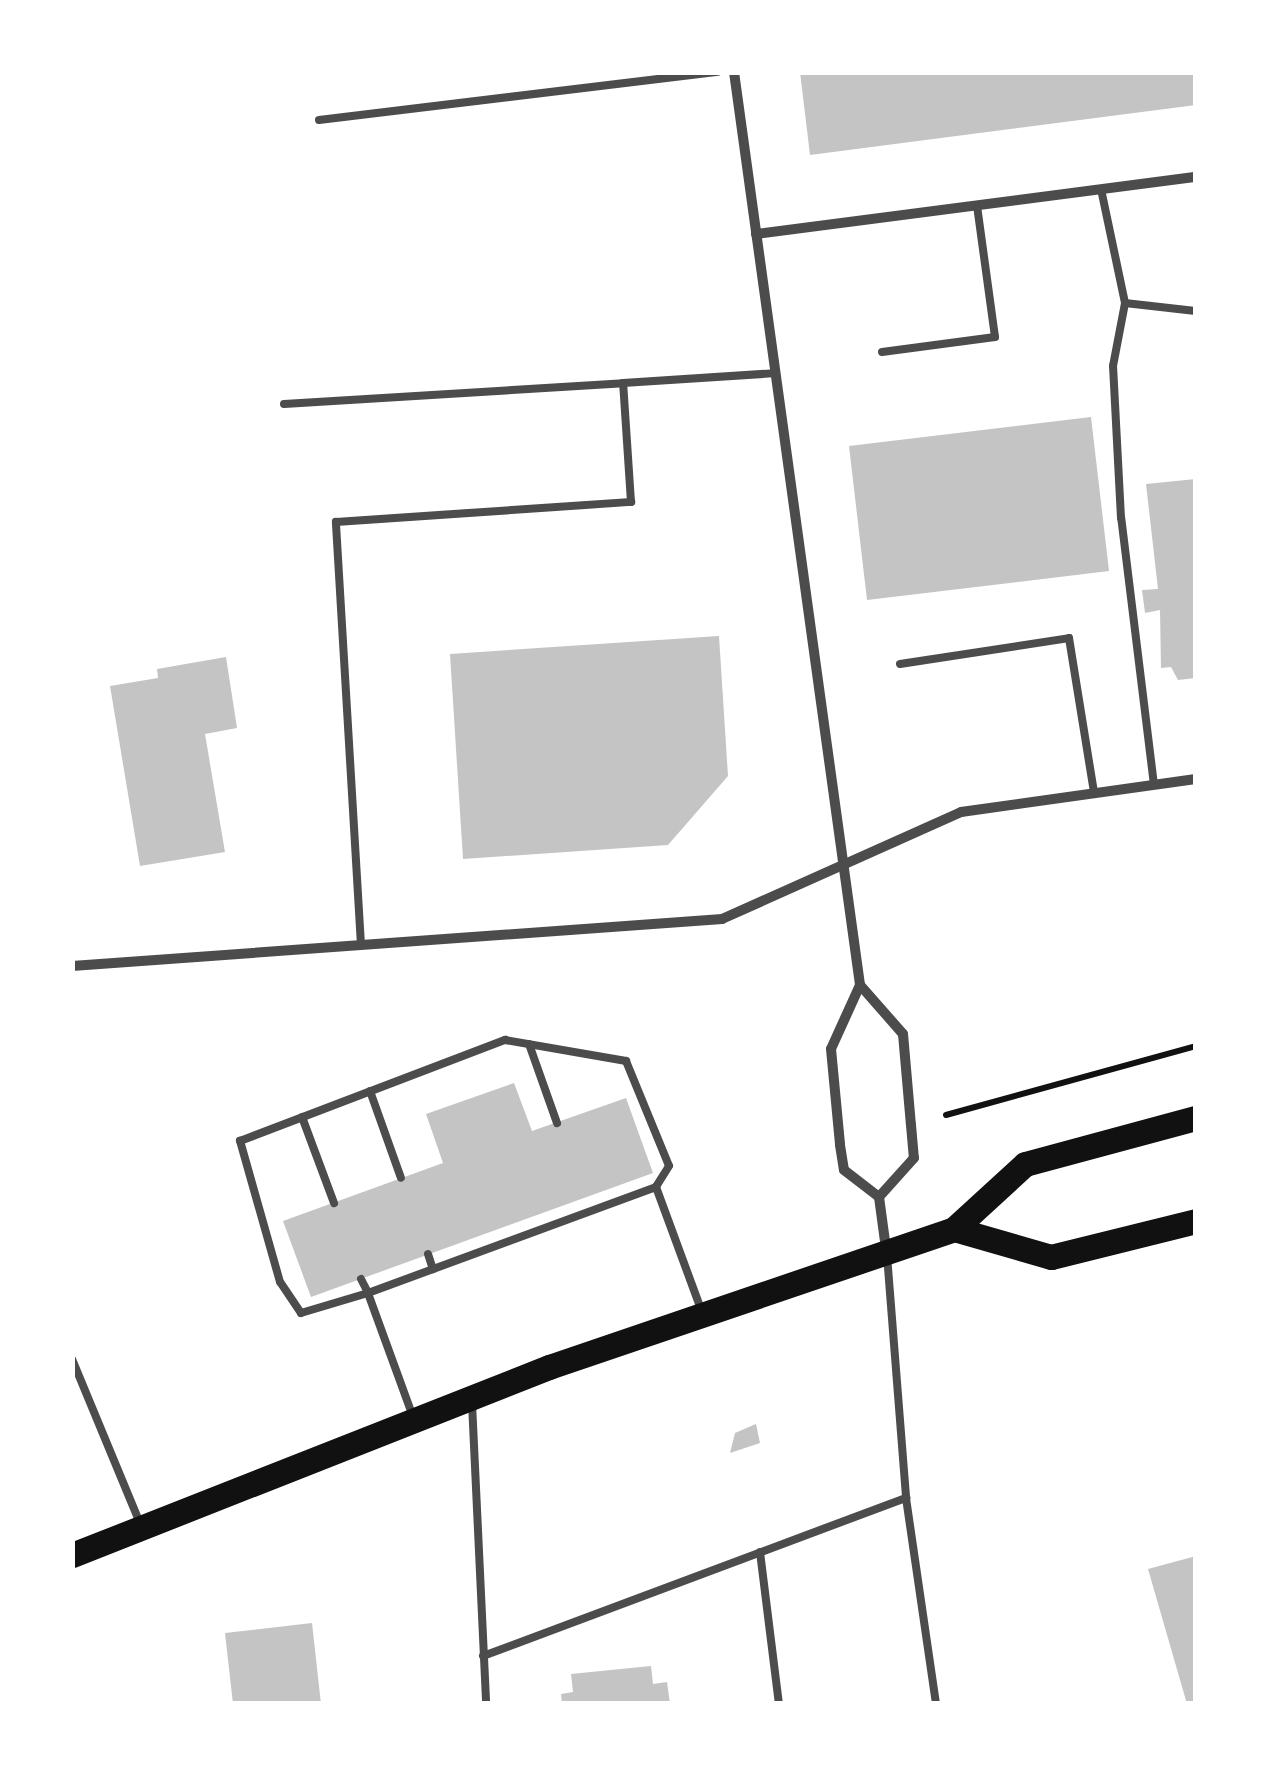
<!DOCTYPE html>
<html>
<head>
<meta charset="utf-8">
<style>
  body { margin:0 }
  #map { position:relative; width:1268px; height:1776px; overflow:hidden; background:#fff; font-family:Rubik,sans-serif }
  div>[style] { position:absolute }
  .building>* { inset:0; background:#c4c4c4 }
  .path>* { height:6px; margin:-3px; padding:0 3px; transform-origin:3px; border-radius:3px; background:#111 }
  .service>* { height:8px; margin:-4px; padding:0 4px; transform-origin:4px; border-radius:4px; background:#4c4c4c }
  .minor>* { height:10px; margin:-5px; padding:0 5px; transform-origin:5px; border-radius:5px; background:#4c4c4c }
  .primary>* { height:25px; margin:-12.5px; padding:0 12.5px; transform-origin:12.5px; border-radius:12.5px; background:#111 }
  span { translate:-50% -50%; white-space:nowrap; text-align:center; line-height:1.15; -webkit-text-stroke:10px #fff; paint-order:stroke }
  .frame { position:absolute; inset:0; border:75px solid #fff; pointer-events:none }
</style>
</head>
<body>
<div id="map">
  <div class="building">
    <i style="clip-path:polygon(800px 72px,1196px 72px,1196px 105px,810px 155px)"></i>
    <i style="clip-path:polygon(1091px 417px,1109px 571px,867px 600px,849px 446px)"></i>
    <i style="clip-path:polygon(1196px 479px,1196px 678px,1178px 680px,1171px 667px,1161px 668px,1160px 610px,1145px 613px,1142px 590px,1158px 589px,1146px 484px)"></i>
    <i style="clip-path:polygon(719px 636px,728px 776px,668px 845px,463px 859px,450px 654px)"></i>
    <i style="clip-path:polygon(226px 657px,237px 728px,205px 734px,225px 852px,140px 866px,110px 686px,158px 678px,157px 669px)"></i>
    <i style="clip-path:polygon(514px 1083px,532px 1131px,626px 1098px,653px 1173px,311px 1297px,283px 1221px,443px 1163px,426px 1114px)"></i>
    <i style="clip-path:polygon(756px 1424px,760px 1443px,730px 1453px,735px 1433px)"></i>
    <i style="clip-path:polygon(1196px 1556px,1196px 1704px,1187px 1704px,1148px 1569px)"></i>
    <i style="clip-path:polygon(312px 1623px,321px 1704px,233px 1704px,225px 1633px)"></i>
    <i style="clip-path:polygon(651px 1666px,653px 1684px,667px 1682px,670px 1704px,562px 1704px,561px 1694px,573px 1692px,571px 1674px)"></i>
  </div>
  <div class="path">
    <i style="left:946px;top:1115px;width:259px;rotate:-15.4deg"></i>
  </div>
  <div class="service">
    <i style="left:319px;top:120px;width:402px;rotate:-6.9deg"></i>
    <i style="left:1101px;top:189px;width:116px;rotate:78.1deg"></i>
    <i style="left:882px;top:352px;width:114px;rotate:-7.6deg"></i>
    <i style="left:995px;top:337px;width:133px;rotate:-97.8deg"></i>
    <i style="left:284px;top:404px;width:340px;rotate:-3.5deg"></i>
    <i style="left:900px;top:664px;width:171px;rotate:-8.7deg"></i>
    <i style="left:1069px;top:638px;width:157px;rotate:80.8deg"></i>
    <i style="left:1154px;top:785px;width:269px;rotate:-97deg"></i>
    <i style="left:1121px;top:518px;width:152px;rotate:-93deg"></i>
    <i style="left:1113px;top:366px;width:64px;rotate:-79.2deg"></i>
    <i style="left:1125px;top:303px;width:71px;rotate:6.4deg"></i>
    <i style="left:361px;top:945px;width:424px;rotate:-93.4deg"></i>
    <i style="left:336px;top:522px;width:296px;rotate:-3.9deg"></i>
    <i style="left:631px;top:502px;width:119px;rotate:-93.8deg"></i>
    <i style="left:623px;top:383px;width:153px;rotate:-3.7deg"></i>
    <i style="left:529px;top:1044px;width:84px;rotate:70.5deg"></i>
    <i style="left:370px;top:1091px;width:92px;rotate:70.4deg"></i>
    <i style="left:302px;top:1117px;width:92px;rotate:69.6deg"></i>
    <i style="left:428px;top:1254px;width:16px;rotate:72deg"></i>
    <i style="left:887px;top:1255px;width:244px;rotate:85.5deg"></i>
    <i style="left:906px;top:1498px;width:208px;rotate:81.7deg"></i>
    <i style="left:361px;top:1279px;width:16px;rotate:63deg"></i>
    <i style="left:368px;top:1293px;width:70px;rotate:163.4deg"></i>
    <i style="left:301px;top:1313px;width:37px;rotate:-124deg"></i>
    <i style="left:280px;top:1282px;width:147px;rotate:-105.8deg"></i>
    <i style="left:240px;top:1141px;width:284px;rotate:-20.9deg"></i>
    <i style="left:505px;top:1040px;width:123px;rotate:9.8deg"></i>
    <i style="left:626px;top:1061px;width:113px;rotate:67.7deg"></i>
    <i style="left:669px;top:1166px;width:25px;rotate:122deg"></i>
    <i style="left:72px;top:1359px;width:178px;rotate:67.5deg"></i>
    <i style="left:472px;top:1403px;width:301px;rotate:87.3deg"></i>
    <i style="left:412px;top:1414px;width:129px;rotate:-110deg"></i>
    <i style="left:368px;top:1293px;width:307px;rotate:-20.2deg"></i>
    <i style="left:656px;top:1187px;width:130px;rotate:69.8deg"></i>
    <i style="left:760px;top:1552px;width:153px;rotate:82.9deg"></i>
    <i style="left:483px;top:1656px;width:452px;rotate:-20.5deg"></i>
  </div>
  <div class="minor">
    <i style="left:734px;top:72px;width:922px;rotate:82.14deg"></i>
    <i style="left:860px;top:985px;width:70px;rotate:114.4deg"></i>
    <i style="left:831px;top:1049px;width:96px;rotate:84.6deg"></i>
    <i style="left:840px;top:1145px;width:25px;rotate:81deg"></i>
    <i style="left:844px;top:1170px;width:44px;rotate:37.6deg"></i>
    <i style="left:879px;top:1197px;width:52px;rotate:82.3deg"></i>
    <i style="left:756px;top:234px;width:444px;rotate:-7.4deg"></i>
    <i style="left:72px;top:966px;width:652px;rotate:-4.14deg"></i>
    <i style="left:722px;top:919px;width:262px;rotate:-24.1deg"></i>
    <i style="left:961px;top:812px;width:237px;rotate:-8deg"></i>
    <i style="left:860px;top:985px;width:65px;rotate:48.7deg"></i>
    <i style="left:903px;top:1034px;width:91px;rotate:85deg"></i>
    <i style="left:911px;top:1125px;width:33px;rotate:85deg"></i>
    <i style="left:914px;top:1158px;width:52px;rotate:131.9deg"></i>
  </div>
  <div class="primary">
    <i style="left:954px;top:1229px;width:101px;rotate:16.1deg"></i>
    <i style="left:1051px;top:1257px;width:149px;rotate:-13.9deg"></i>
    <i style="left:72px;top:1555px;width:513px;rotate:-21.51deg"></i>
    <i style="left:549px;top:1367px;width:428px;rotate:-18.8deg"></i>
    <i style="left:954px;top:1229px;width:96px;rotate:-42.5deg"></i>
    <i style="left:1025px;top:1164px;width:177px;rotate:-15.1deg"></i>
  </div>
  <div class="frame"></div>
</div>
</body>
</html>
